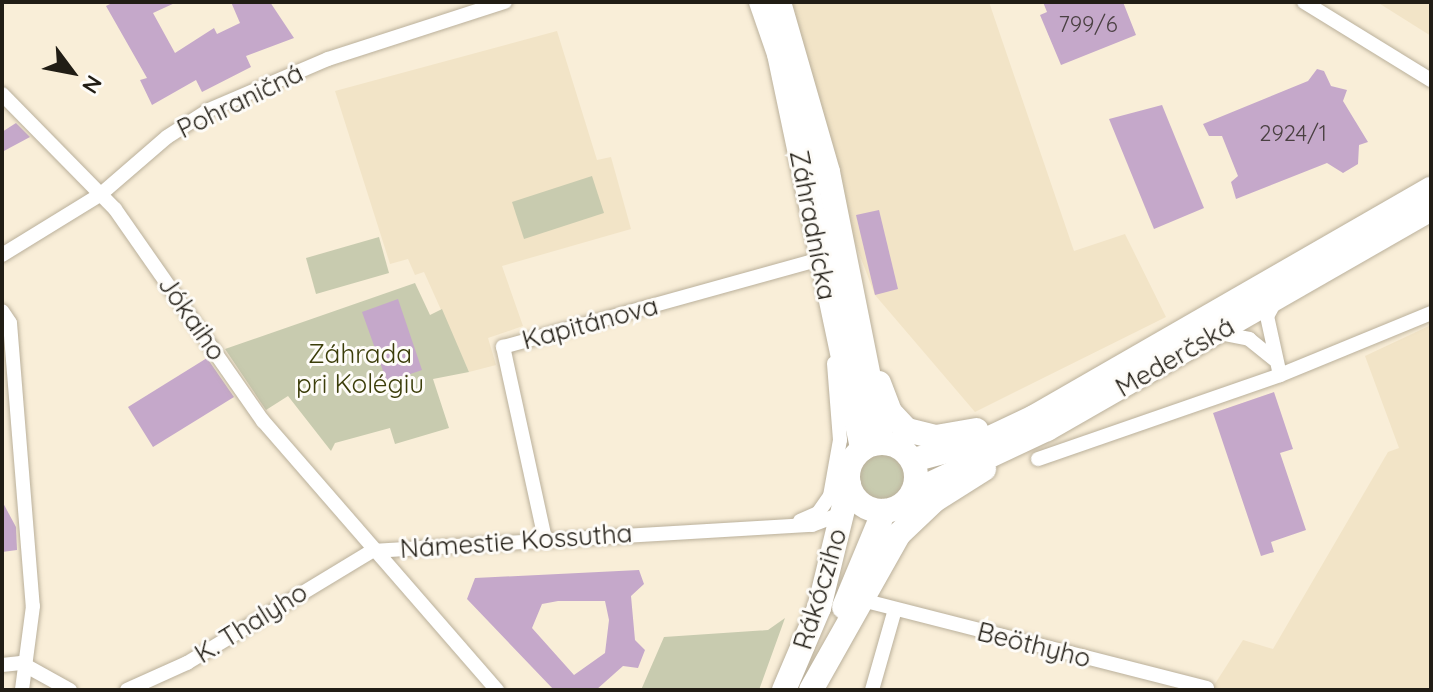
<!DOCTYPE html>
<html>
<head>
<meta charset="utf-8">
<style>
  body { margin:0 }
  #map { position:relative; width:1433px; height:692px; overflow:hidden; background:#f9eed8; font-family:Quicksand,sans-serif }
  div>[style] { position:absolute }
  .built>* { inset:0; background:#f2e4c7 }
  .green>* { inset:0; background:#c8cbaf }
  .round { border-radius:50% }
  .building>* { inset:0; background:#c5a8ca }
  .roads { filter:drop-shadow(0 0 2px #bab09b) drop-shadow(0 0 2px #bab09b) }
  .street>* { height:14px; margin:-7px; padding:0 7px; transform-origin:7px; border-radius:7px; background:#fff }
  .primary>* { height:24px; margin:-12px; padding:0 12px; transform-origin:12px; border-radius:12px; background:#fff }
  .primary>.ring { margin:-12px; padding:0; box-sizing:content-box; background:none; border:24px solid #fff; border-radius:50% }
  span { translate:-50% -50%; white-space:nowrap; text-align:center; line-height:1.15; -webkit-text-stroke:6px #fefcf8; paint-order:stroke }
  .number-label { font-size:22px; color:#4a4042 }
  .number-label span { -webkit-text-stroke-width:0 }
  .street-label { font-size:26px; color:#211d15 }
  .park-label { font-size:26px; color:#3b3d09 }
  .frame { position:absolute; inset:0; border:4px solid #211d15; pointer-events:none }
  .north { position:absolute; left:32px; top:32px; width:80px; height:80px; -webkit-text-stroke:6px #fefcf8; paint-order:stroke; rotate:122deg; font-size:22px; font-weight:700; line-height:32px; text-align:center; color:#211d15 }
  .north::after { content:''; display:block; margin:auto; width:28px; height:36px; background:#211d15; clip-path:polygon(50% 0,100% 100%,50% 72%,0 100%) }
</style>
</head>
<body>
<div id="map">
  <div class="built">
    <i style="clip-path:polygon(780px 2px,989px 2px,1074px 251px,1125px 234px,1166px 317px,975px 412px,875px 295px,828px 172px)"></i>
    <i style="clip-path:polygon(1377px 2px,1431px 2px,1431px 36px)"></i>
    <i style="clip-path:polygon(557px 31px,597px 160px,611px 157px,631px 229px,502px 266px,523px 326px,488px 338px,496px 365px,469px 372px,424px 272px,415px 275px,408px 259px,390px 264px,335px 91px)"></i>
    <i style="clip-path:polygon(1431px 325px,1431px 690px,1211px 690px,1243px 640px,1273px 649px,1388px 452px,1399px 448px,1365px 356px)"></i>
  </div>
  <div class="green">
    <i style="clip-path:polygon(592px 176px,604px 213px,524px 239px,512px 202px)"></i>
    <i style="clip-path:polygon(379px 237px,389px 273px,316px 294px,306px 258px)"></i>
    <i style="clip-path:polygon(415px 283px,430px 315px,442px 309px,469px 372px,433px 379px,449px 428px,395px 444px,390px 428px,335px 443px,331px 451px,288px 396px,266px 410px,225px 349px)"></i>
    <i class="round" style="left:855px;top:449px;width:56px;height:56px"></i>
    <i style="clip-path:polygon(785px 618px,759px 690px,641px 690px,664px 637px,768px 630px)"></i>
  </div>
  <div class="building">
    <i style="clip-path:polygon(114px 2px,177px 2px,153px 13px,175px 53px,214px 28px,217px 34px,240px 23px,231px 2px,270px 2px,294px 38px,246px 56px,251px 67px,202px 92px,196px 80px,152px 105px,140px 80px,147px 78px,106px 6px)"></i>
    <i style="clip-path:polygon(1043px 2px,1123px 2px,1136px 35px,1061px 65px,1040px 15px,1047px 12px)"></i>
    <i style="clip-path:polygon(1317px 69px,1324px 71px,1331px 86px,1347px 90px,1343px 101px,1368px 142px,1359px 145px,1358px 164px,1343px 173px,1327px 163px,1236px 199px,1231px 182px,1238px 176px,1222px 136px,1209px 136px,1203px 124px,1308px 81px)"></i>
    <i style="clip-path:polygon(1162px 105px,1204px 208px,1154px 229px,1109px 119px)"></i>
    <i style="clip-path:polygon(16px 123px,30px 137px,2px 152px,2px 132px)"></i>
    <i style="clip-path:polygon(879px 210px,898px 289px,875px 295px,856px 215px)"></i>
    <i style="clip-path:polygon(398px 299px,422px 370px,387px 382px,362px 312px)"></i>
    <i style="clip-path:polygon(207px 358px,234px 397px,153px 447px,128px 407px)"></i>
    <i style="clip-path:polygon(1274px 392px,1293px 449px,1280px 453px,1306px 530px,1271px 542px,1274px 552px,1261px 556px,1213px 413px)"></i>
    <i style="clip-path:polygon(2px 501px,16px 527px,17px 550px,2px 552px)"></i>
    <i style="clip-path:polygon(evenodd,639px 570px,644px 584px,631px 596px,635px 640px,645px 650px,638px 668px,623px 666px,596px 690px,554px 690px,467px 599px,475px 578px,639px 570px,558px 601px,605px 601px,609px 620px,605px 653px,574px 675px,532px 628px,542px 604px,558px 601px)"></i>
  </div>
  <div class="roads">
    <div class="street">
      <i style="left:1304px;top:2px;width:149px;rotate:31.6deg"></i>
      <i style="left:2px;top:94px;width:161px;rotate:45.5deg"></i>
      <i style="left:115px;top:209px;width:259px;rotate:55.1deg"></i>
      <i style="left:263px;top:421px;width:357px;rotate:49deg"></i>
      <i style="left:2px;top:255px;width:116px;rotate:-31.6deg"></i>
      <i style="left:101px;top:194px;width:87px;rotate:-40.8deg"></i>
      <i style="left:167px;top:137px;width:50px;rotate:-32.7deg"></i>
      <i style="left:209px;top:110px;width:129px;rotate:-23.2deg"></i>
      <i style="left:328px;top:59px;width:186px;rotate:-17.9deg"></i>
      <i style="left:1276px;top:300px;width:18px;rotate:119deg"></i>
      <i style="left:1267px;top:316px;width:60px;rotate:77.6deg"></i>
      <i style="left:2px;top:311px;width:14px;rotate:56deg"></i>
      <i style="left:10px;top:323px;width:284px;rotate:85.4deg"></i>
      <i style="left:33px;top:606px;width:85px;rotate:97.5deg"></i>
      <i style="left:1219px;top:333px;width:31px;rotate:11deg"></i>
      <i style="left:1249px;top:339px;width:32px;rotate:39deg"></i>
      <i style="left:1038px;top:459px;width:256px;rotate:-19.1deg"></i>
      <i style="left:1280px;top:375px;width:163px;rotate:-22.3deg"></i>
      <i style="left:800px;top:521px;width:20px;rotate:-24deg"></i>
      <i style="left:818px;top:513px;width:21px;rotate:-55deg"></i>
      <i style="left:830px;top:496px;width:57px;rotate:-79.9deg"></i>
      <i style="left:840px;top:440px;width:77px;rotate:-94.5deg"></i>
      <i style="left:545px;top:539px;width:197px;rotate:-102.3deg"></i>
      <i style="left:503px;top:347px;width:329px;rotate:-15.5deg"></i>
      <i style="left:862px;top:600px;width:356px;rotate:14.3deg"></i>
      <i style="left:21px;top:663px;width:56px;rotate:28.9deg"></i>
      <i style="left:2px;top:665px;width:19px;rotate:-6deg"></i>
      <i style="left:127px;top:690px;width:66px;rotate:-24.2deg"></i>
      <i style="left:187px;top:663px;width:216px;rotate:-31.2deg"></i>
      <i style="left:372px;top:551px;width:441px;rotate:-3.4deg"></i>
      <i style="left:812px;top:525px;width:31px;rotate:-21deg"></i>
      <i style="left:872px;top:690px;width:84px;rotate:-74.1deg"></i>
    </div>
    <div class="primary">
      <i style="left:761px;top:2px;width:55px;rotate:70.9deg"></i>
      <i style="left:779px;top:54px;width:404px;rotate:78.1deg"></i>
      <i style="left:779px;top:2px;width:177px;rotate:73.9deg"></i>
      <i style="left:828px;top:172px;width:275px;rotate:78.7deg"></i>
      <i style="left:879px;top:383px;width:31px;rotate:69deg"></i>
      <i style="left:890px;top:412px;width:25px;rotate:47deg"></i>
      <i style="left:907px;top:430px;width:30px;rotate:14deg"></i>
      <i style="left:936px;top:437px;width:41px;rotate:-9.9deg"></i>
      <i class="ring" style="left:848px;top:443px;width:44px;height:44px"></i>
      <i style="left:913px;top:460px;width:70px;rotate:-14.8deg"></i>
      <i style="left:981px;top:442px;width:59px;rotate:-25.3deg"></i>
      <i style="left:1034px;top:417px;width:458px;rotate:-29.9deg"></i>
      <i style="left:913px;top:492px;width:148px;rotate:-25.2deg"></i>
      <i style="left:1047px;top:429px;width:443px;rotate:-29.8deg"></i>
      <i style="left:844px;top:607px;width:104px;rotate:-67.4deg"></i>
      <i style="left:784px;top:690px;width:89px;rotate:-66.9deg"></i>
      <i style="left:819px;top:608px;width:127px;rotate:-76.3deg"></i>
      <i style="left:811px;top:690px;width:179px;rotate:-60.6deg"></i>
      <i style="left:899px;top:534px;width:50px;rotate:-43.4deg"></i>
      <i style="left:935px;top:500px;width:58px;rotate:-32.3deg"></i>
    </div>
  </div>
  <div class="number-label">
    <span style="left:1088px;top:25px">799/6</span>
    <span style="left:1293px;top:134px">2924/1</span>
  </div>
  <div class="street-label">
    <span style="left:240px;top:101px;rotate:-26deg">Pohraničná</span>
    <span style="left:813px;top:225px;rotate:79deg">Záhradnícka</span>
    <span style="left:192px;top:318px;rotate:55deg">Jókaiho</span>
    <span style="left:590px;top:323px;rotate:-15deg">Kapitánova</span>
    <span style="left:1175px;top:357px;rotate:-30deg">Mederčská</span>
    <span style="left:516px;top:541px;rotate:-4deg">Námestie Kossutha</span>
    <span style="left:820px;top:589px;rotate:-73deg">Rákócziho</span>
    <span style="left:251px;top:623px;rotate:-32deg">K. Thalyho</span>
    <span style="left:1034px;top:645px;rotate:14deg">Beöthyho</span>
  </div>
  <div class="park-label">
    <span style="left:360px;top:369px">Záhrada<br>pri Kolégiu</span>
  </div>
  <div class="frame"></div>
  <div class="north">N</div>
</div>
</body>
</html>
